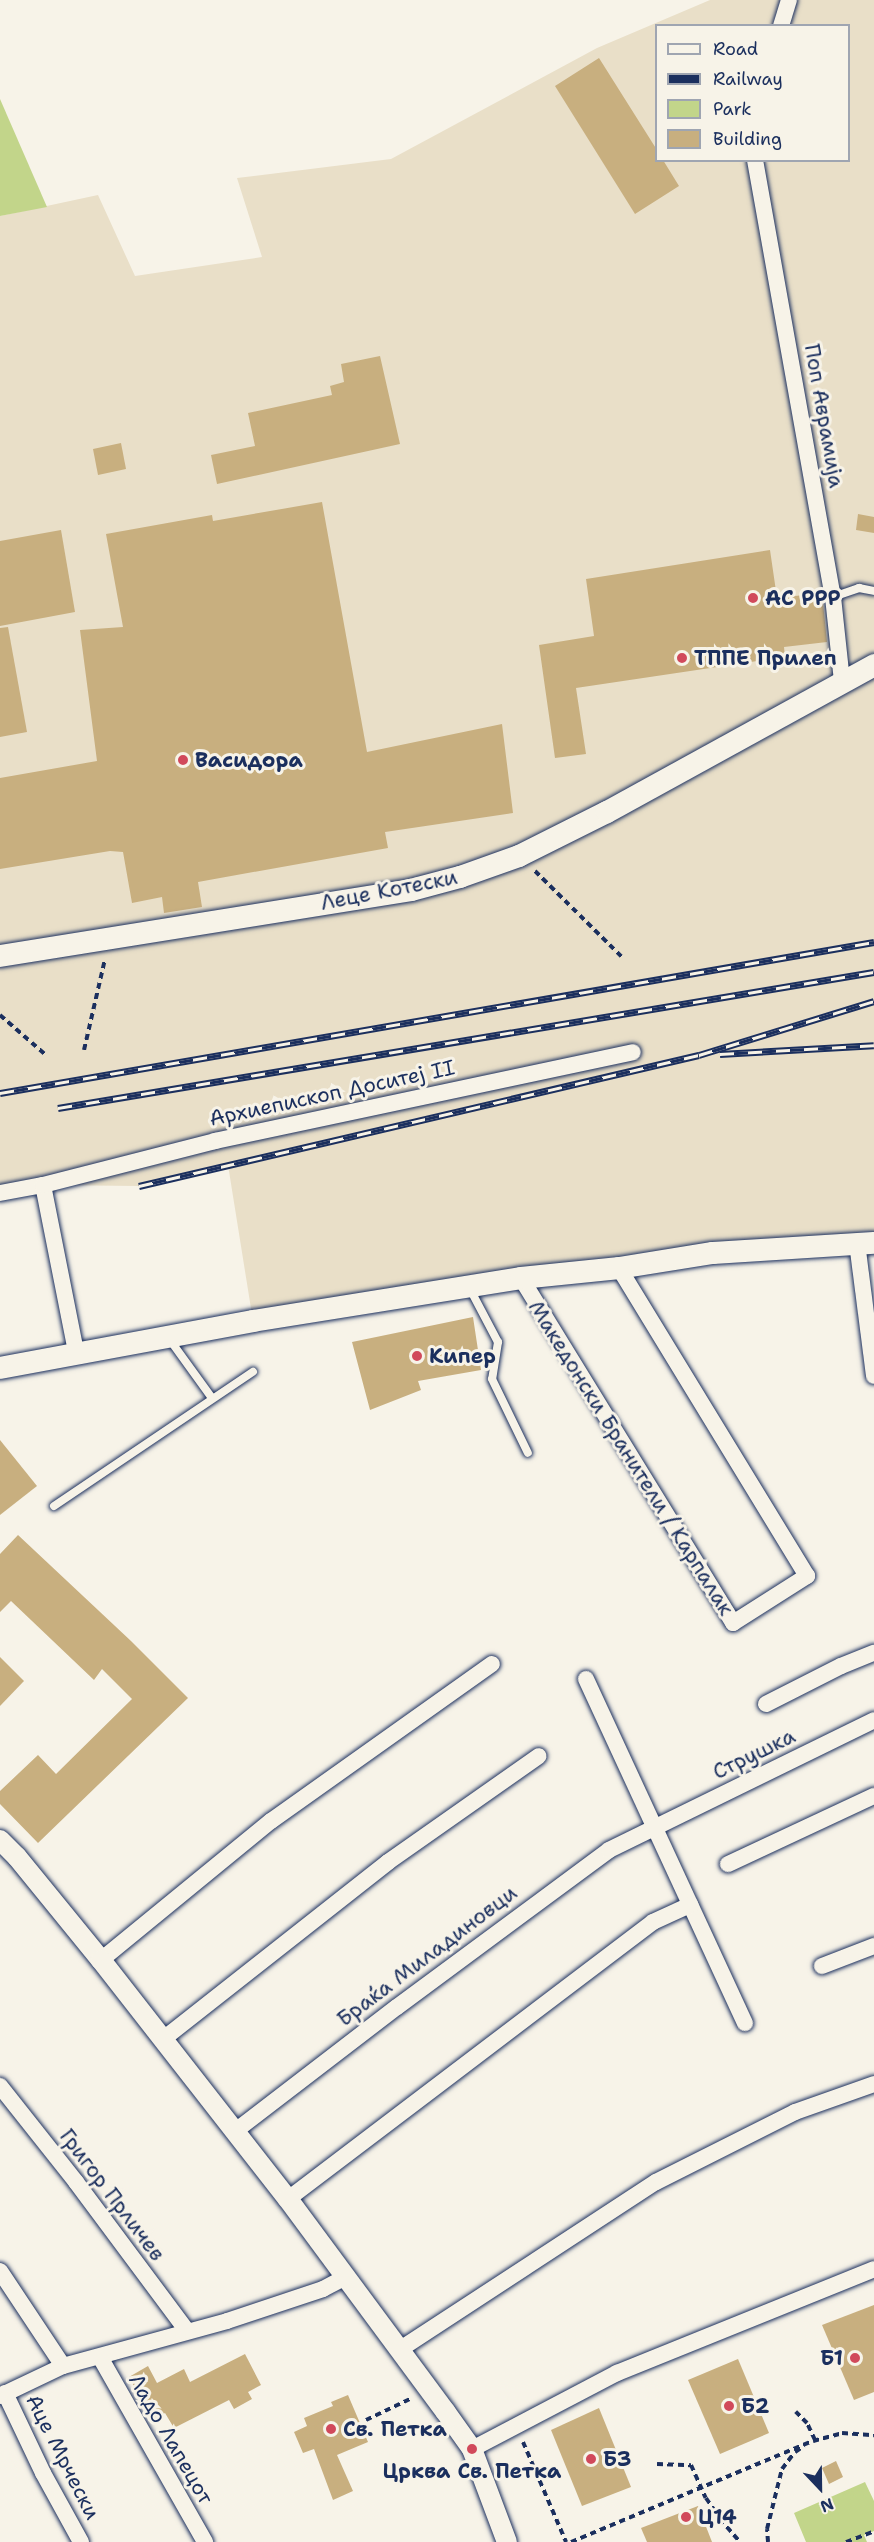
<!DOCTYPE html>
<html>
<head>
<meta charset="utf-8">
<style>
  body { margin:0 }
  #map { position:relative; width:874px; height:2542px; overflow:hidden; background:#f7f3e8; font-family:"Shantell Sans",sans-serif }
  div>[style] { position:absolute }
  .built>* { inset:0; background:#e9dfc8 }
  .green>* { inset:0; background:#c2d58a }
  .building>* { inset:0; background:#c8af7f }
  .path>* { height:4px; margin-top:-2px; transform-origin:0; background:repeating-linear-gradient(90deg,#1b2f5e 0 6px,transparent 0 10.5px) }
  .roads { filter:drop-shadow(0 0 2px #1b2f5e) drop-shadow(0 0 2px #1b2f5e) }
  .service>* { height:8px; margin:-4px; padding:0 4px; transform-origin:4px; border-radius:4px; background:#f7f3e8 }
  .minor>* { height:16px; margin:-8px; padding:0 8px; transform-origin:8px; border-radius:8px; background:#f7f3e8 }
  .tertiary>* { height:20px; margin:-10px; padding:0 10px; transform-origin:10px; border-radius:10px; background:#f7f3e8 }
  .secondary>* { height:22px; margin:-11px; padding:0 11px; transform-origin:11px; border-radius:11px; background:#f7f3e8 }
  .rail>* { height:7px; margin-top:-3.5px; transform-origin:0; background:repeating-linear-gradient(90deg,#f7f3e8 0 14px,#1b2f5e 0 28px); box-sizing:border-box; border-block:2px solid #1b2f5e }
  .dots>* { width:16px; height:16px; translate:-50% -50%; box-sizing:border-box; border:3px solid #f7f3e8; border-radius:50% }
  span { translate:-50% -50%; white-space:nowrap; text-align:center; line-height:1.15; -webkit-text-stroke:6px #f7f3e8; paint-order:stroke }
  .street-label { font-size:21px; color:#1b2f5e }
  .poi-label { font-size:21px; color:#1b2f5e; font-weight:700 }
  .left { translate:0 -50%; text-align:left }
  .right { translate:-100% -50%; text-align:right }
  .legend { position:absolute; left:655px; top:24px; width:195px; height:138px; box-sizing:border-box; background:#f7f3e8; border:2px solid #9fa5b1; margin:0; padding:8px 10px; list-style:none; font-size:18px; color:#1b2f5e }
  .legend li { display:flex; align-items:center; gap:12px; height:30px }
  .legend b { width:30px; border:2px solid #9fa5b1 }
  .north { position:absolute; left:790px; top:2458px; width:60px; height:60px; -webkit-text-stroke:4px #f7f3e8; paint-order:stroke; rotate:158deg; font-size:16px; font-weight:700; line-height:24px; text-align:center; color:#1b2f5e }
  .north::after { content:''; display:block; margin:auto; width:21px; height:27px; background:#1b2f5e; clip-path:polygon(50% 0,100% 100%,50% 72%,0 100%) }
</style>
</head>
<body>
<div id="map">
  <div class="built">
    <i style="clip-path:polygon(evenodd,710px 0,874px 0,874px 1243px,253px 1321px,228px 1165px,139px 1186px,43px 1185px,0 1193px,0 216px,98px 195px,135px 276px,262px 257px,237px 178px,391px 159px,597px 48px,710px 0,656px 26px,848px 26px,848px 160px,656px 160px,656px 26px)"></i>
  </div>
  <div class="green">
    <i style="clip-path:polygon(0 99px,47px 207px,0 216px)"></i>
    <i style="clip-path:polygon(865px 2482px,874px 2501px,874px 2531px,864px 2535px,867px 2542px,806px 2542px,794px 2513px)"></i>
  </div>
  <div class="building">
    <i style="clip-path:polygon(599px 58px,657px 150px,657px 160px,663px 160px,679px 186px,635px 214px,555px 86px)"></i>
    <i style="clip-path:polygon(380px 356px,400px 444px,217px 484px,211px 455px,255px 446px,248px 413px,332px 395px,330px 386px,344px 382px,341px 364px)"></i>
    <i style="clip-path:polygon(121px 443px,126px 469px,98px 475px,93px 449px)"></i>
    <i style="clip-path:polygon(322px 502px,367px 752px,502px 724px,513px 813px,385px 832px,388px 848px,198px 882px,202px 907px,164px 913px,162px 897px,132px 903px,123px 852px,110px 851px,0 869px,0 778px,97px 761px,80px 630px,123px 627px,106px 534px,212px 515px,213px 521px)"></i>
    <i style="clip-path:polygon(858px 514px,874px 517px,874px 533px,856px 530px)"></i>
    <i style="clip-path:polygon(61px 530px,75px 612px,0 626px,0 541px)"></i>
    <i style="clip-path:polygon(770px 550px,777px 598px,822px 593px,827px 642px,784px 647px,785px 657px,576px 688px,586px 754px,555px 758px,539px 645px,594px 636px,586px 579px)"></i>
    <i style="clip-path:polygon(8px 627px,27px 732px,0 737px,0 628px)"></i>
    <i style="clip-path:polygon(473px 1317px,481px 1370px,418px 1381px,421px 1390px,370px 1410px,352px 1342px)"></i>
    <i style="clip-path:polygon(0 1440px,37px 1486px,0 1515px)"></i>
    <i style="clip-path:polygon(18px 1535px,131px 1641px,188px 1698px,38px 1843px,0 1804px,0 1791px,38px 1755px,56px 1774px,132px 1699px,102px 1669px,94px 1680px,11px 1601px,0 1612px,0 1554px)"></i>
    <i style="clip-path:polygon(0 1657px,24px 1681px,0 1706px)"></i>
    <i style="clip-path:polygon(874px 2305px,874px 2392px,854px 2400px,822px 2325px)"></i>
    <i style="clip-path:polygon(245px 2354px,261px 2385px,248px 2392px,252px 2399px,234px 2409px,229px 2400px,174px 2428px,165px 2413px,152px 2420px,129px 2377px,148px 2366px,157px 2383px,184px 2369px,190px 2382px)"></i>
    <i style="clip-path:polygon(738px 2359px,769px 2433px,720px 2454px,688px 2380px)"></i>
    <i style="clip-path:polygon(348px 2395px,368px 2442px,337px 2455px,353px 2491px,333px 2500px,314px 2449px,303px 2453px,294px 2432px,307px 2426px,304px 2418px,333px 2406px,331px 2402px)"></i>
    <i style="clip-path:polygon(599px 2408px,631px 2487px,582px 2506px,551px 2430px)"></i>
    <i style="clip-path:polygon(836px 2461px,843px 2477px,829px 2484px,822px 2468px)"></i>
    <i style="clip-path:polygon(698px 2506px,712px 2542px,647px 2542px,641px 2528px)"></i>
  </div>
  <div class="path">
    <i style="left:535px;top:871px;width:125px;rotate:44.7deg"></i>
    <i style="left:0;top:1015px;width:62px;rotate:41.1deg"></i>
    <i style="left:84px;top:1050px;width:93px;rotate:-77deg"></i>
    <i style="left:366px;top:2420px;width:51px;rotate:-25.6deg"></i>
    <i style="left:813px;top:2441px;width:30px;rotate:-15deg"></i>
    <i style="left:842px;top:2433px;width:32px;rotate:4deg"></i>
    <i style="left:523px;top:2442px;width:109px;rotate:66.7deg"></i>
    <i style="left:657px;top:2464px;width:34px;rotate:2deg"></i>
    <i style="left:691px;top:2465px;width:36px;rotate:66deg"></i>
    <i style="left:706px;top:2498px;width:25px;rotate:56deg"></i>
    <i style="left:720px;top:2519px;width:30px;rotate:49deg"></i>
    <i style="left:571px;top:2542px;width:264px;rotate:-22.7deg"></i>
    <i style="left:815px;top:2440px;width:19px;rotate:-115deg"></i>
    <i style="left:807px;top:2423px;width:16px;rotate:-135deg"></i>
    <i style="left:768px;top:2542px;width:13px;rotate:-94deg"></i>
    <i style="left:767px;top:2529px;width:62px;rotate:-76deg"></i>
    <i style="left:782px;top:2469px;width:21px;rotate:-53deg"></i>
    <i style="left:795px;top:2452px;width:11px;rotate:-34deg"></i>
    <i style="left:846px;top:2542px;width:30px;rotate:-21deg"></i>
  </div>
  <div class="roads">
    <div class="service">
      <i style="left:833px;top:597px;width:28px;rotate:-19deg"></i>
      <i style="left:859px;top:588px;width:15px;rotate:11deg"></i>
      <i style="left:470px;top:1289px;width:60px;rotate:62.2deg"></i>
      <i style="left:498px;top:1342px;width:37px;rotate:99deg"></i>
      <i style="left:492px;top:1379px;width:82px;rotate:64.1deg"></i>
      <i style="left:170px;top:1340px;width:72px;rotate:54.1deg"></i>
      <i style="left:54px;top:1506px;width:240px;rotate:-34deg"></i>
    </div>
    <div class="minor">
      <i style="left:781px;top:26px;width:27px;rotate:-73deg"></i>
      <i style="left:755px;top:160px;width:444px;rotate:79.9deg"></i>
      <i style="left:833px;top:597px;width:84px;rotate:83.9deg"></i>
      <i style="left:43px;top:1185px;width:170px;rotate:78.8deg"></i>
      <i style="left:0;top:1193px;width:44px;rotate:-10.5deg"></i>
      <i style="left:43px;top:1185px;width:178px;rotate:-14.3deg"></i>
      <i style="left:215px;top:1141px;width:427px;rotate:-12deg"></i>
      <i style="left:857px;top:1243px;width:134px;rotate:82.7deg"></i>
      <i style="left:521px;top:1278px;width:405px;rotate:58.4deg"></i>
      <i style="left:733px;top:1623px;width:88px;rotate:-32.4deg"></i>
      <i style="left:807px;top:1576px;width:361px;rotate:-121.4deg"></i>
      <i style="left:586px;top:1679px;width:379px;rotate:65.2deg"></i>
      <i style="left:766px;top:1704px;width:84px;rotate:-26.9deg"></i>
      <i style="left:841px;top:1666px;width:35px;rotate:-22deg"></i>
      <i style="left:728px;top:1864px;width:161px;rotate:-25deg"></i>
      <i style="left:101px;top:1960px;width:220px;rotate:-39.3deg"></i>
      <i style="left:271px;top:1821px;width:271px;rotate:-35.4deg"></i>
      <i style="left:822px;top:1966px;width:56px;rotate:-21deg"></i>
      <i style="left:162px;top:2040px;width:288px;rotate:-38.2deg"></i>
      <i style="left:388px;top:1862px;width:184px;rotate:-35.1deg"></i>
      <i style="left:0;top:2086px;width:122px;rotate:51.6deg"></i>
      <i style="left:76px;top:2182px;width:186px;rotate:53.3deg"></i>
      <i style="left:234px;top:2132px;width:205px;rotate:-37.5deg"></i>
      <i style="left:397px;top:2007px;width:264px;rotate:-36.5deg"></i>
      <i style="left:609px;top:1850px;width:295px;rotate:-26.1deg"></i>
      <i style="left:288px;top:2199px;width:458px;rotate:-37.2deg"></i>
      <i style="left:653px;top:1922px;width:41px;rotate:-24.7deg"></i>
      <i style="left:0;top:2271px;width:114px;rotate:56.4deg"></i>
      <i style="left:399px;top:2350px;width:307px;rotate:-33.2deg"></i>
      <i style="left:656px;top:2182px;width:156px;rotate:-26.7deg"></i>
      <i style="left:795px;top:2112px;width:84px;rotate:-19.5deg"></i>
      <i style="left:100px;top:2357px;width:213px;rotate:60.4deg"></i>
      <i style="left:5px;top:2393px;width:89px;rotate:64.6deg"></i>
      <i style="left:43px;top:2473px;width:79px;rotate:61.2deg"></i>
      <i style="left:0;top:2396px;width:70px;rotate:-25.5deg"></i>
      <i style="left:63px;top:2366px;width:170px;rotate:-15.3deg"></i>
      <i style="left:227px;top:2321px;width:101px;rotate:-18.4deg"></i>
      <i style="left:323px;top:2289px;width:27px;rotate:-28deg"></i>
      <i style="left:472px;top:2449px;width:164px;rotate:-27.7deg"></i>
      <i style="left:617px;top:2373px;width:277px;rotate:-22deg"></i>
    </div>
    <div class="tertiary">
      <i style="left:0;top:1840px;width:24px;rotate:45deg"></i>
      <i style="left:17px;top:1857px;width:133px;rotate:50.8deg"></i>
      <i style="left:101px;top:1960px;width:303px;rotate:52deg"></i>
      <i style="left:288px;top:2199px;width:264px;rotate:53.5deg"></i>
      <i style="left:445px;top:2411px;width:47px;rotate:54.6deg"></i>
      <i style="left:472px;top:2449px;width:99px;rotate:69.4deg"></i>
    </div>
    <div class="secondary">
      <i style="left:0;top:956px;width:416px;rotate:-9.1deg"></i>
      <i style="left:411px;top:890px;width:51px;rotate:-14.9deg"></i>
      <i style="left:460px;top:877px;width:63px;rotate:-19.6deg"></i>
      <i style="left:519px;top:856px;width:98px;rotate:-26.6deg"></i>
      <i style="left:607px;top:812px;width:305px;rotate:-28.8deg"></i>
      <i style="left:0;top:1368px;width:257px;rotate:-10.5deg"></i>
      <i style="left:253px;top:1321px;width:271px;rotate:-9.1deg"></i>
      <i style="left:521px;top:1278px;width:99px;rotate:-5.8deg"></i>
      <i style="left:619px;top:1268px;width:95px;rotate:-9.1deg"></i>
      <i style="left:713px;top:1253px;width:161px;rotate:-3.6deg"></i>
    </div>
  </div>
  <div class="rail">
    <i style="left:720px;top:1054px;width:154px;rotate:-3.3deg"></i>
    <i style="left:0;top:1093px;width:887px;rotate:-9.8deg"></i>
    <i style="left:58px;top:1108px;width:827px;rotate:-9.46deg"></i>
    <i style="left:139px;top:1186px;width:575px;rotate:-13.17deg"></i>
    <i style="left:699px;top:1055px;width:183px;rotate:-17.1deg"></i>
  </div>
  <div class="dots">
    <i style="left:753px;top:598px;background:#d1495b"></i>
    <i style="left:682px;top:658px;background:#d1495b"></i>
    <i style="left:183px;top:760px;background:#d1495b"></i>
    <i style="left:417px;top:1356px;background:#d1495b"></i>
    <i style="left:855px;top:2358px;background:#d1495b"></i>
    <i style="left:729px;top:2406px;background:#d1495b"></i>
    <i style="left:331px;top:2429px;background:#d1495b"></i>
    <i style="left:472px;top:2449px;background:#d1495b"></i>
    <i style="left:591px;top:2459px;background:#d1495b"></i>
    <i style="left:686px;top:2517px;background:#d1495b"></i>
  </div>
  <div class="street-label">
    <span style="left:824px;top:416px;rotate:80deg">Поп Аврамија</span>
    <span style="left:389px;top:890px;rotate:-11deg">Леце Котески</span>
    <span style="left:332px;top:1093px;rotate:-12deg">Архиепископ Доситеј II</span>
    <span style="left:631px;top:1458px;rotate:58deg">Македонски Бранители / Карпалак</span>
    <span style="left:754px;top:1754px;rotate:-26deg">Струшка</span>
    <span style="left:427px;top:1956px;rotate:-37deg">Браќа Миладиновци</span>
    <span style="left:112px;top:2195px;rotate:53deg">Григор Прличев</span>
    <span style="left:171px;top:2439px;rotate:60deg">Ладо Лапецот</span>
    <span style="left:63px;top:2457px;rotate:63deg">Аце Мрчески</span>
  </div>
  <div class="poi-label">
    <span class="left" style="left:765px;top:598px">АС РРР</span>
    <span class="left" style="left:694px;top:658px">ТППЕ Прилеп</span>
    <span class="left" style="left:195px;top:760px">Васидора</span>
    <span class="left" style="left:429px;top:1356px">Кипер</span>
    <span class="right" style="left:843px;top:2358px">Б1</span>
    <span class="left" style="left:741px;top:2406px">Б2</span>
    <span class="left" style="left:343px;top:2429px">Св. Петка</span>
    <span class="left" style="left:603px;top:2459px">Б3</span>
    <span style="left:472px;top:2471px">Црква Св. Петка</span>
    <span class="left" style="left:698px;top:2517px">Ц14</span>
  </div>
  <ul class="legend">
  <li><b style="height:8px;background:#f7f3e8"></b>Road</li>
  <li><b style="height:8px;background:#1b2f5e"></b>Railway</li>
  <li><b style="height:16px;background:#c2d58a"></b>Park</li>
  <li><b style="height:16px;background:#c8af7f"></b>Building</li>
  </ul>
  <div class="north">N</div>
</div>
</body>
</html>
